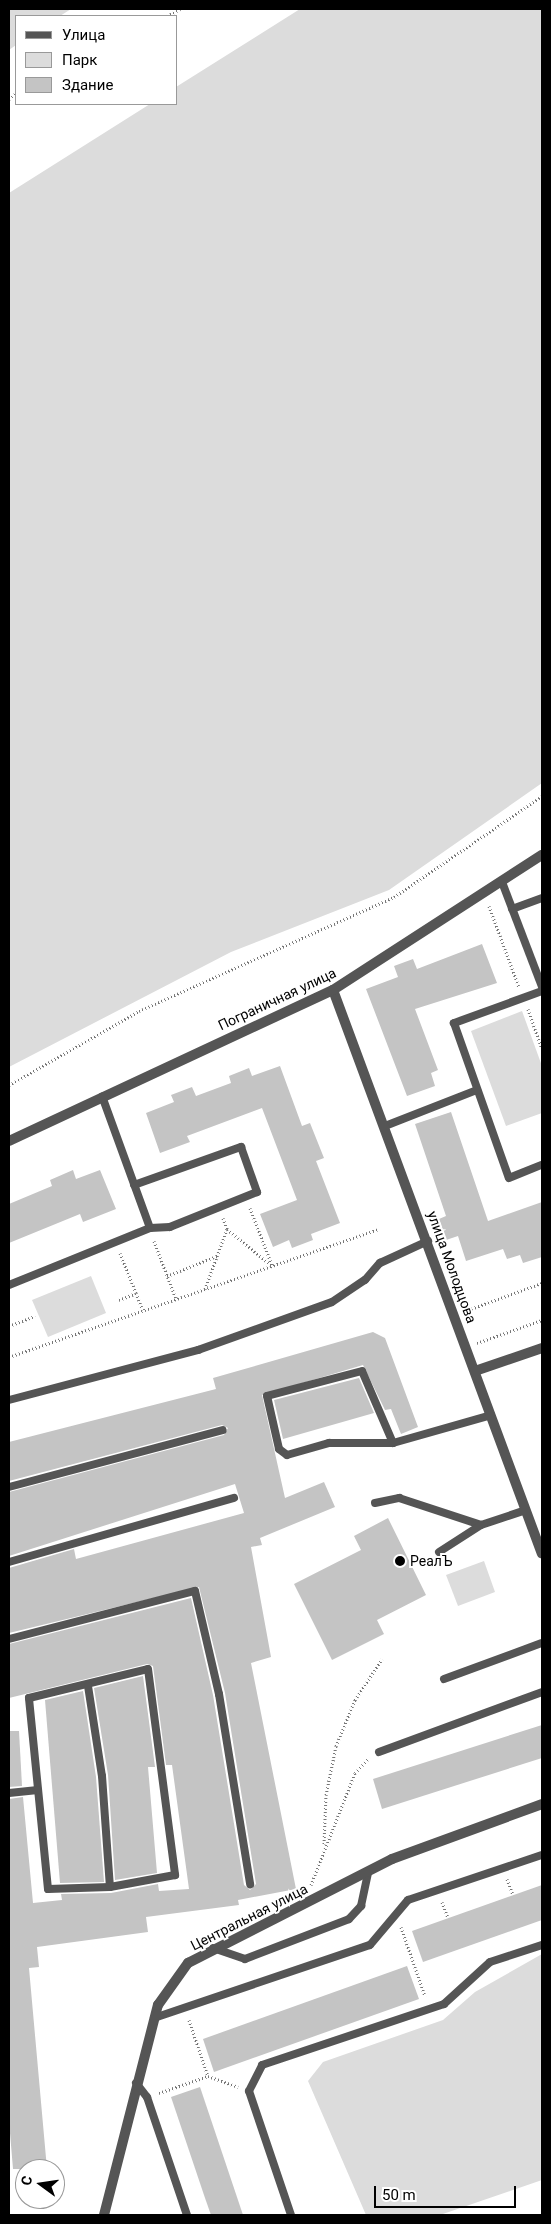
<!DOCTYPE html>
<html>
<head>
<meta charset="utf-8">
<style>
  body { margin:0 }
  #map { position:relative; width:551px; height:2224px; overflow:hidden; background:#fff; font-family:Roboto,sans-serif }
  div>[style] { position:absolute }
  .green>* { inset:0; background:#dcdcdc }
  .building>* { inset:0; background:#c4c4c4 }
  .path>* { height:3px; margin-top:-1.5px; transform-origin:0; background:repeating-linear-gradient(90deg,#777 0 1px,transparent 0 3.5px) }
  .lane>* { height:8px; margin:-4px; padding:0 4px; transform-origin:4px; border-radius:4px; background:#555 }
  .street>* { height:10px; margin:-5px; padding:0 5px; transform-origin:5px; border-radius:5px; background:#555 }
  .dots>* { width:14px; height:14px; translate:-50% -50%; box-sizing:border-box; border:2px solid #fff; border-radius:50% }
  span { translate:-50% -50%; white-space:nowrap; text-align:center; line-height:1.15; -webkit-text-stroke:4px #fff; paint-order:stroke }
  .street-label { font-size:14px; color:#000 }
  .poi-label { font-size:14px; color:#000 }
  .left { translate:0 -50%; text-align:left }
  .frame { position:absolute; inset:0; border:10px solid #000; pointer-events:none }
  .legend { position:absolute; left:15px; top:15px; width:162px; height:90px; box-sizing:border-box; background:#fff; border:1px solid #999; margin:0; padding:6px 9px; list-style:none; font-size:15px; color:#000 }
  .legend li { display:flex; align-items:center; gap:10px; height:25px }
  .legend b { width:25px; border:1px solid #999 }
  .north { position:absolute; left:15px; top:2159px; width:50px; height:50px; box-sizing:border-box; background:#fff; border:1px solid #999; border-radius:50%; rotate:284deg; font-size:14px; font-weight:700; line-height:20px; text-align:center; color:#000 }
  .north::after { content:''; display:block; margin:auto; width:18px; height:22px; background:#000; clip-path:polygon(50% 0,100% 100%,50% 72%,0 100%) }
  .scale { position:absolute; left:374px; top:2186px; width:142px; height:22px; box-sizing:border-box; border:2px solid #000; border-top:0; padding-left:6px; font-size:15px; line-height:18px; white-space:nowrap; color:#000; -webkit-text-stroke:4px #fff; paint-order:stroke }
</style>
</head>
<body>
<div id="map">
  <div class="green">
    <i style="clip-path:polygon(9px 9px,71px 9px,60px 16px,16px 16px,16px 45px,9px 50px)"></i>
    <i style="clip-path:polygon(300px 9px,542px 9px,542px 783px,389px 890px,231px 952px,9px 1067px,9px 193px,150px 104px,176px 104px,176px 87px)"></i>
    <i style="clip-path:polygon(522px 1011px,542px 1066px,542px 1113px,506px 1126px,471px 1031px)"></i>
    <i style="clip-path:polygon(91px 1276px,106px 1313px,48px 1337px,32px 1300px)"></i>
    <i style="clip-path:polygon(484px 1561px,495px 1592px,458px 1606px,446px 1575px)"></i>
    <i style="clip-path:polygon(542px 1954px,542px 2180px,440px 2215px,366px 2215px,308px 2081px,323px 2062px,443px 2020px,475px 1992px)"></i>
  </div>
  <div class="building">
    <i style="clip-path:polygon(482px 944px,497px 983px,415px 1009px,438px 1070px,431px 1073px,435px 1086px,407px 1096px,366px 989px,398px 977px,394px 966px,413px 959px,417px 969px)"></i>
    <i style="clip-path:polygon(280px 1066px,302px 1126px,310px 1123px,324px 1158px,316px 1161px,340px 1223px,311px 1234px,313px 1240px,292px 1248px,289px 1240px,273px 1247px,260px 1214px,297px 1200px,262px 1108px,187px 1136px,190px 1142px,160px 1153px,146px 1113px,174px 1102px,171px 1095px,192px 1087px,196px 1096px,231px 1083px,229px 1076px,249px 1068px,252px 1076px)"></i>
    <i style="clip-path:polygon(451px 1112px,488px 1221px,542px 1202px,542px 1257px,523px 1263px,520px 1255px,507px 1259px,503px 1249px,466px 1261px,458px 1236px,446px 1240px,439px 1219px,446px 1216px,415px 1124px)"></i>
    <i style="clip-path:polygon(73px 1170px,76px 1179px,100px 1170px,116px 1209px,83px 1222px,80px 1214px,9px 1243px,9px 1204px,52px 1186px,50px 1180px)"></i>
    <i style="clip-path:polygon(373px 1332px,385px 1338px,418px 1427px,401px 1434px,391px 1409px,385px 1410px,363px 1365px,262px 1395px,285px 1498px,324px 1482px,335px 1507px,260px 1538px,262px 1545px,251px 1547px,271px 1657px,251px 1663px,296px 1889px,238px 1900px,239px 1905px,146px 1917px,148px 1932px,37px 1947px,39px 1967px,29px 1968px,47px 2169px,13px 2169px,9px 2121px,9px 1799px,23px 1797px,33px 1903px,62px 1900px,61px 1894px,111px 1893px,158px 1884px,159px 1891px,189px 1889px,172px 1765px,166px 1765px,153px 1666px,147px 1664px,9px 1698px,9px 1644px,191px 1598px,213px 1695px,244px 1885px,250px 1890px,256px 1884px,225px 1693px,199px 1587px,9px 1633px,9px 1568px,74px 1549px,76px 1559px,244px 1513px,235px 1484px,9px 1556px,9px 1492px,224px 1435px,228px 1428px,222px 1425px,9px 1481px,9px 1442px,216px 1389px,213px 1378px)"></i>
    <i style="clip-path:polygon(359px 1378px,374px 1413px,283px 1439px,274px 1400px)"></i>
    <i style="clip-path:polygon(388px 1518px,426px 1595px,377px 1620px,384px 1634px,332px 1660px,294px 1584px,361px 1550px,354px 1536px)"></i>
    <i style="clip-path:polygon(143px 1676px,155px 1767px,148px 1767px,157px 1873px,115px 1880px,108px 1775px,94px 1688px)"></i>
    <i style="clip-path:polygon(83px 1691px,96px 1777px,104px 1882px,60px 1883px,45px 1700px)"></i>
    <i style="clip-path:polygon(542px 1725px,542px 1758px,382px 1809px,373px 1779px)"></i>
    <i style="clip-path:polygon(9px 1731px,19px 1731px,22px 1786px,9px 1787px)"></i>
    <i style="clip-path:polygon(542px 1885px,542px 1920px,423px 1962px,412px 1931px)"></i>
    <i style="clip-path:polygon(407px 1966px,419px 1999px,214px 2072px,203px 2039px)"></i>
    <i style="clip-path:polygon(200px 2087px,243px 2215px,211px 2215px,205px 2198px,171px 2097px)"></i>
  </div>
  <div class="path">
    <i style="left:167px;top:16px;width:15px;rotate:-28deg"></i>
    <i style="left:9px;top:99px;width:9px;rotate:-41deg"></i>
    <i style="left:489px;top:906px;width:86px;rotate:69.7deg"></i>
    <i style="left:528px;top:1009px;width:42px;rotate:70.7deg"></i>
    <i style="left:9px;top:1085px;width:150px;rotate:-29.6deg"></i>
    <i style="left:139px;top:1011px;width:279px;rotate:-24.1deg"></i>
    <i style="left:394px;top:897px;width:179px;rotate:-34.3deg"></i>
    <i style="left:250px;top:1208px;width:61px;rotate:68.9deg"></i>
    <i style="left:223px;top:1218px;width:12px;rotate:70deg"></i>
    <i style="left:227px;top:1229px;width:57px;rotate:39.3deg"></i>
    <i style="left:154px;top:1241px;width:62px;rotate:69.2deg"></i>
    <i style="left:167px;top:1276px;width:54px;rotate:-21.8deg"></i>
    <i style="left:205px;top:1289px;width:64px;rotate:-69.9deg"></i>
    <i style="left:136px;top:1293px;width:18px;rotate:68deg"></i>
    <i style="left:119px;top:1300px;width:18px;rotate:-22deg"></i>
    <i style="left:136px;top:1293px;width:43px;rotate:-111.8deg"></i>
    <i style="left:465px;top:1311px;width:82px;rotate:-20deg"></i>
    <i style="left:9px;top:1326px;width:28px;rotate:-21deg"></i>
    <i style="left:477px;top:1343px;width:69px;rotate:-19.5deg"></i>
    <i style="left:9px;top:1357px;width:391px;rotate:-19.1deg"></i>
    <i style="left:324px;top:1844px;width:49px;rotate:-87.7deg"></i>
    <i style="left:326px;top:1795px;width:50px;rotate:-78.5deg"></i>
    <i style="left:336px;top:1746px;width:50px;rotate:-67.6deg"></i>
    <i style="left:355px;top:1700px;width:49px;rotate:-56.6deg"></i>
    <i style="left:507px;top:1879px;width:17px;rotate:69deg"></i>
    <i style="left:311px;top:1885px;width:120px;rotate:-68.6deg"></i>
    <i style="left:355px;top:1773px;width:21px;rotate:-47deg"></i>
    <i style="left:442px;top:1902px;width:17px;rotate:69deg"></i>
    <i style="left:401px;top:1927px;width:73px;rotate:70.8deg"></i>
    <i style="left:189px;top:2020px;width:59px;rotate:71.3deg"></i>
    <i style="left:208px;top:2076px;width:32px;rotate:20deg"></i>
    <i style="left:159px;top:2093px;width:52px;rotate:-19.1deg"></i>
  </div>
  <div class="lane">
    <i style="left:502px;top:882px;width:112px;rotate:69.1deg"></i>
    <i style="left:512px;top:909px;width:32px;rotate:-20deg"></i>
    <i style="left:542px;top:991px;width:94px;rotate:160deg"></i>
    <i style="left:454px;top:1023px;width:164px;rotate:70.5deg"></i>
    <i style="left:509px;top:1178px;width:35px;rotate:-22deg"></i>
    <i style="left:385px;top:1126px;width:99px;rotate:-21.4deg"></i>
    <i style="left:134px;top:1185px;width:114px;rotate:-19.6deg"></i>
    <i style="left:241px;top:1147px;width:48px;rotate:70.4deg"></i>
    <i style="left:257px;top:1192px;width:94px;rotate:158.1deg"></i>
    <i style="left:170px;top:1227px;width:20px;rotate:177deg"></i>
    <i style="left:9px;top:1285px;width:152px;rotate:-22deg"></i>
    <i style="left:150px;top:1228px;width:140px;rotate:-110deg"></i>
    <i style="left:9px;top:1400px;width:196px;rotate:-14.8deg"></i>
    <i style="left:198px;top:1350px;width:142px;rotate:-19.7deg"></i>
    <i style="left:332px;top:1302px;width:40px;rotate:-34deg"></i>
    <i style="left:365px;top:1280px;width:23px;rotate:-49deg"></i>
    <i style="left:380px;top:1263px;width:53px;rotate:-24.6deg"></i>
    <i style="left:393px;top:1443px;width:78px;rotate:-113.3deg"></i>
    <i style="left:362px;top:1371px;width:98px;rotate:165.3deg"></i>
    <i style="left:267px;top:1396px;width:54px;rotate:77.2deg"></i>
    <i style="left:279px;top:1449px;width:10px;rotate:37deg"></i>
    <i style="left:287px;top:1455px;width:44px;rotate:-15.9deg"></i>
    <i style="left:329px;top:1443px;width:64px"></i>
    <i style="left:393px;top:1443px;width:102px;rotate:-15.9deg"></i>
    <i style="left:9px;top:1487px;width:221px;rotate:-14.9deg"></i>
    <i style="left:375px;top:1503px;width:25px;rotate:-12deg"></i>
    <i style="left:399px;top:1498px;width:86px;rotate:18.2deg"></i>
    <i style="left:481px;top:1525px;width:47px;rotate:-18.4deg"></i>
    <i style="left:439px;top:1552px;width:50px;rotate:-32.7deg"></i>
    <i style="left:9px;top:1562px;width:234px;rotate:-15.9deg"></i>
    <i style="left:9px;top:1639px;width:192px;rotate:-14.5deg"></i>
    <i style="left:195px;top:1591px;width:106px;rotate:76.9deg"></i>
    <i style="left:219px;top:1694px;width:193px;rotate:80.7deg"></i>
    <i style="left:148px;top:1669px;width:208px;rotate:82.5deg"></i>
    <i style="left:175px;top:1875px;width:66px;rotate:169.5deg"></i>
    <i style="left:110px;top:1887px;width:62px;rotate:178.2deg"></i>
    <i style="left:48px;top:1889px;width:192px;rotate:-95.7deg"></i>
    <i style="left:29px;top:1698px;width:122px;rotate:-13.7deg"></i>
    <i style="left:444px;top:1679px;width:104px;rotate:-20.2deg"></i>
    <i style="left:88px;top:1686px;width:91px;rotate:81.2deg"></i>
    <i style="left:102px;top:1776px;width:111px;rotate:85.9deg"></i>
    <i style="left:379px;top:1752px;width:174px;rotate:-20.2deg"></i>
    <i style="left:9px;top:1793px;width:29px;rotate:-6deg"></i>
    <i style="left:213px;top:1948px;width:34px;rotate:19deg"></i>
    <i style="left:245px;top:1959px;width:111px;rotate:-21deg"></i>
    <i style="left:349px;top:1919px;width:18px;rotate:-47deg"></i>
    <i style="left:361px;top:1906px;width:35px;rotate:-78deg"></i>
    <i style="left:154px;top:2018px;width:228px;rotate:-18.7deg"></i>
    <i style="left:370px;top:1945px;width:59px;rotate:-49.8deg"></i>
    <i style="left:408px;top:1900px;width:141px;rotate:-18.6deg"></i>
    <i style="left:136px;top:2083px;width:18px;rotate:52deg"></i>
    <i style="left:147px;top:2097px;width:125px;rotate:71.3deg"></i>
    <i style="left:291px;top:2215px;width:131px;rotate:-108.7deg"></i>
    <i style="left:249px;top:2091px;width:29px;rotate:-63deg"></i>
    <i style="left:262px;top:2065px;width:192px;rotate:-18.5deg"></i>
    <i style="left:444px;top:2004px;width:62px;rotate:-42.4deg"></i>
    <i style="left:490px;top:1962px;width:55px;rotate:-18.1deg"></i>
  </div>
  <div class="street">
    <i style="left:333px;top:990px;width:601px;rotate:69.67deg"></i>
    <i style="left:9px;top:1141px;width:357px;rotate:-25deg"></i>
    <i style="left:333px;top:990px;width:249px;rotate:-32.9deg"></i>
    <i style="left:475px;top:1371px;width:71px;rotate:-18.9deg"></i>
    <i style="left:104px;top:2215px;width:217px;rotate:-75.6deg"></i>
    <i style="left:158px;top:2005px;width:52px;rotate:-54.5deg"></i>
    <i style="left:188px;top:1963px;width:229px;rotate:-27deg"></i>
    <i style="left:392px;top:1859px;width:160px;rotate:-20.1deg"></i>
  </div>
  <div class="dots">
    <i style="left:400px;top:1561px;background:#000"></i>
  </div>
  <div class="street-label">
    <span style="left:277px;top:999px;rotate:-25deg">Пограничная улица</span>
    <span style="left:452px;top:1267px;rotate:70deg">улица Молодцова</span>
    <span style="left:249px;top:1917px;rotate:-27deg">Центральная улица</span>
  </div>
  <div class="poi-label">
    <span class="left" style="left:410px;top:1561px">РеалЪ</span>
  </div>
  <div class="frame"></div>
  <ul class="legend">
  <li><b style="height:6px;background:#555"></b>Улица</li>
  <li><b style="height:14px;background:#dcdcdc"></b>Парк</li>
  <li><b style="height:14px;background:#c4c4c4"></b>Здание</li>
  </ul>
  <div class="north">С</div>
  <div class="scale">50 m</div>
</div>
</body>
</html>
